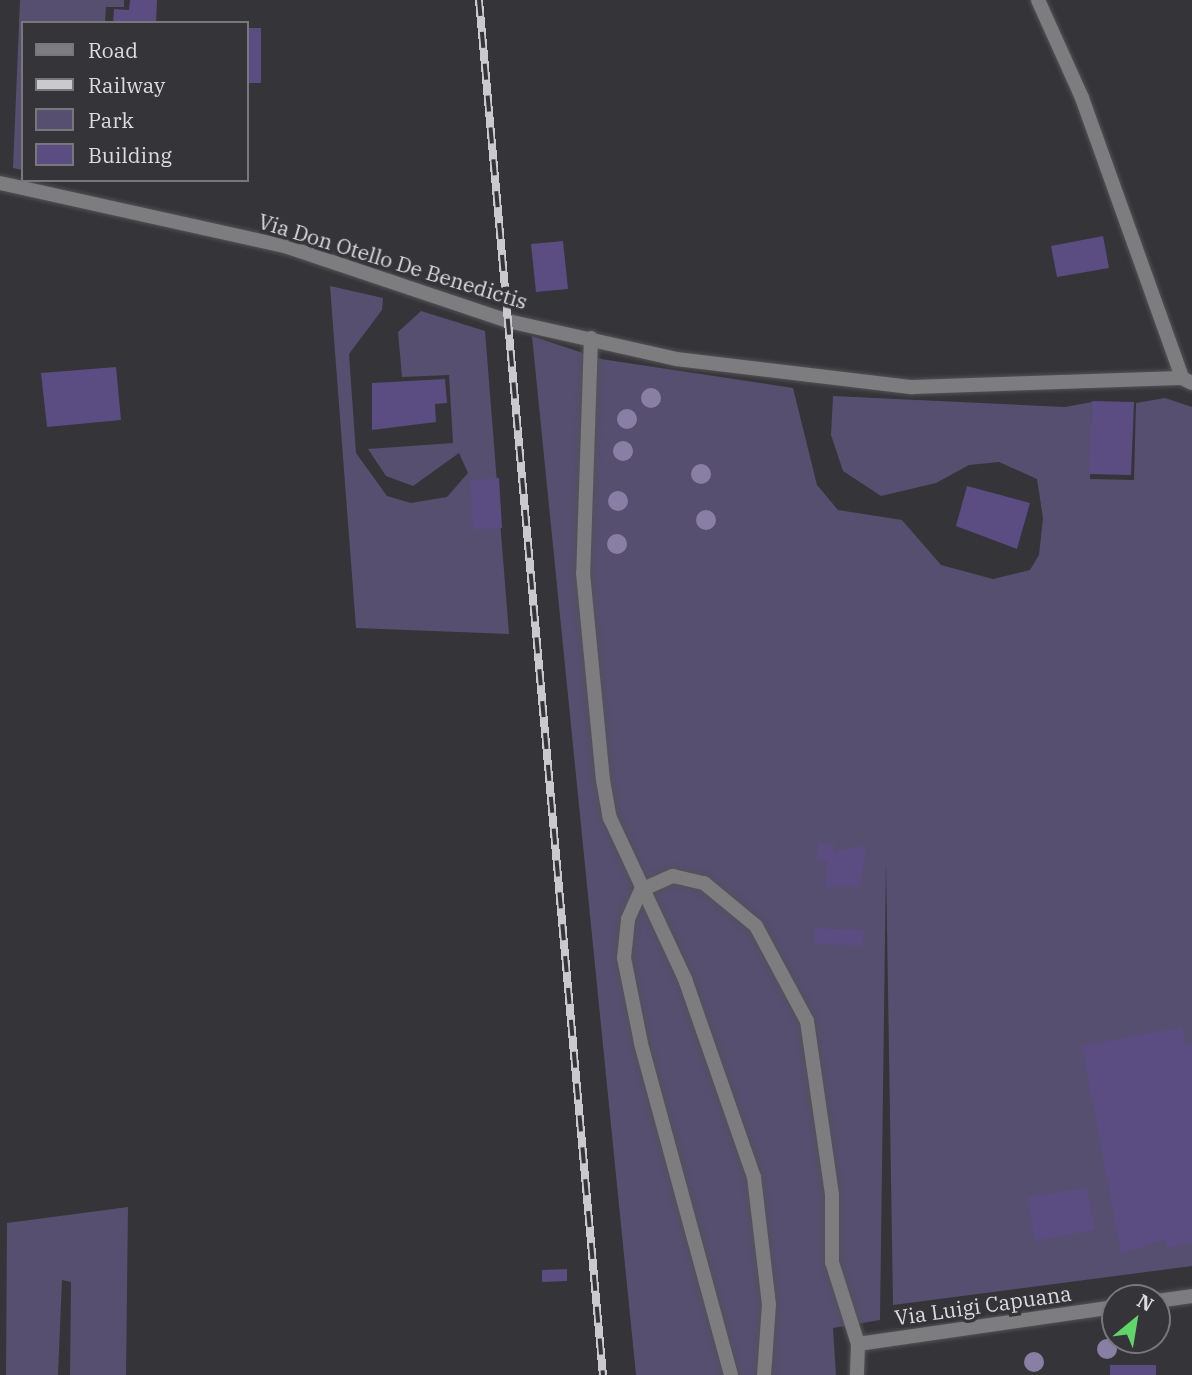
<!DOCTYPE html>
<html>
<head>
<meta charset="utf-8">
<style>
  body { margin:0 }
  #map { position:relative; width:1192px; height:1375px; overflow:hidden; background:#353438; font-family:"IBM Plex Serif",serif }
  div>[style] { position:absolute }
  .green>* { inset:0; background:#564f6f }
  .building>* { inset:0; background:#5b4d82 }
  .roads { filter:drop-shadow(0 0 2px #535256) drop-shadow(0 0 2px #535256) }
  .street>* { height:14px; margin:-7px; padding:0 7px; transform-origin:7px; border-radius:7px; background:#7d7c7e }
  .rail>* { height:8px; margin-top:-4px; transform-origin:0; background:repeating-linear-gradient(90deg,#353438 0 16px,#cac9cb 0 32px); box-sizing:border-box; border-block:2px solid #cac9cb }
  .trees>* { width:20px; height:20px; margin:-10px; border-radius:50%; background:#897fa5 }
  span { translate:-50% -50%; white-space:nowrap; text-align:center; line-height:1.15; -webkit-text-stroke:7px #353438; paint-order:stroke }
  .street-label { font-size:21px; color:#dcdbdd }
  .legend { position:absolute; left:21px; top:21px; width:228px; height:161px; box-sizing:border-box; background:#353438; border:2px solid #78777a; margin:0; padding:9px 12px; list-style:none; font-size:21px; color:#dcdbdd }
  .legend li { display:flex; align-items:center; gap:14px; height:35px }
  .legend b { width:35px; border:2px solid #78777a }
  .north { position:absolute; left:1101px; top:1284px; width:70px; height:70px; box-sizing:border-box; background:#353438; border:2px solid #78777a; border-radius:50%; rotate:30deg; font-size:19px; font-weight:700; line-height:28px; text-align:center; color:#dcdbdd }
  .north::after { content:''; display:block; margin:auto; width:24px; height:32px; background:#60d56a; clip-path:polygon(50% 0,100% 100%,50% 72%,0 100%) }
</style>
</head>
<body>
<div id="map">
  <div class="green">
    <i style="clip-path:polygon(20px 0,124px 0,124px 7px,106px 7px,105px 23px,23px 23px,23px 170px,13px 168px)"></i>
    <i style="clip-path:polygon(330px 286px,383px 298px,382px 310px,349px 354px,356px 453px,387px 496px,411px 503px,447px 497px,468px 473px,459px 453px,413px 486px,386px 476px,368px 449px,453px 443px,449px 375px,402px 377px,398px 332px,421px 311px,485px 331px,509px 634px,356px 628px)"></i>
    <i style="clip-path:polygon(532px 336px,601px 359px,793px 388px,817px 485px,838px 510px,902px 520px,941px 565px,993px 579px,1030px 570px,1039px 555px,1043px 518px,1037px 479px,999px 462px,969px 465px,936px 483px,881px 496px,843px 471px,831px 435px,833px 396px,1065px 407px,1092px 402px,1090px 479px,1134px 480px,1136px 403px,1165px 398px,1192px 407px,1192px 1266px,893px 1305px,886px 864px,880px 1320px,833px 1328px,836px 1375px,636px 1375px)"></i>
    <i style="clip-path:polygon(128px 1207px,126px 1375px,70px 1375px,71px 1282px,62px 1280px,58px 1375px,6px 1375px,7px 1223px)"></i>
  </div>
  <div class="building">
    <i style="clip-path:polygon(130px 0,157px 0,156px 23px,113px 23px,114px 9px,129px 10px)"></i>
    <i style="clip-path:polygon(247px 28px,261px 28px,261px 83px,247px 83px)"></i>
    <i style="clip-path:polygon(1103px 236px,1109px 268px,1057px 277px,1051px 246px)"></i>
    <i style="clip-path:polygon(563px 241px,568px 289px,536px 292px,531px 244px)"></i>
    <i style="clip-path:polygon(116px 367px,121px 420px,47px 427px,41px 373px)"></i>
    <i style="clip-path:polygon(445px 379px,447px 403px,435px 404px,436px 422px,372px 430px,372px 383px)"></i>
    <i style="clip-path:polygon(1092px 401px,1134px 402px,1131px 475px,1089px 474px)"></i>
    <i style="clip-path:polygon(499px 478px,502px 528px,473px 530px,470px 480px)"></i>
    <i style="clip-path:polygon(967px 486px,1030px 503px,1017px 549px,956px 526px)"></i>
    <i style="clip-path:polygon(818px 844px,834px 844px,834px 852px,867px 845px,859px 887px,826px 887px,827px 861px,817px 861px)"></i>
    <i style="clip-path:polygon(815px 928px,863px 930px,863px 946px,815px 944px)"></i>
    <i style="clip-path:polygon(1182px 1027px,1186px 1046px,1192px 1045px,1192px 1243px,1167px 1248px,1166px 1239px,1121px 1254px,1082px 1046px)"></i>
    <i style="clip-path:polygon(1087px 1187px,1095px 1230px,1035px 1241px,1027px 1198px)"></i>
    <i style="clip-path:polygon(567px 1269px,567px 1281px,542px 1282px,542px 1270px)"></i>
    <i style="clip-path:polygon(1110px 1365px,1156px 1365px,1156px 1375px,1110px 1375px)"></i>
  </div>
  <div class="roads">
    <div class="street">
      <i style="left:1038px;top:0;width:107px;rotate:65.8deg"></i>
      <i style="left:1082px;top:98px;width:297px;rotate:70.3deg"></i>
      <i style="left:0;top:183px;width:292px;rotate:12.5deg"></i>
      <i style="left:285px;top:246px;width:235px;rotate:18.6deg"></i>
      <i style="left:508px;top:321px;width:172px;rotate:12.7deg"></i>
      <i style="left:676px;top:359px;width:238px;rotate:6.8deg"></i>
      <i style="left:912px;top:387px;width:270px;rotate:-1.9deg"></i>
      <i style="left:1182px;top:378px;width:11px;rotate:27deg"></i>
      <i style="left:591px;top:338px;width:235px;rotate:91.9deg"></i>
      <i style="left:583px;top:573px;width:208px;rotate:84.5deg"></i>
      <i style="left:603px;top:780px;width:39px;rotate:80deg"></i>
      <i style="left:610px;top:818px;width:178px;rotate:65deg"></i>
      <i style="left:685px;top:979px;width:210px;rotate:70.8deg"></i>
      <i style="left:754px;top:1177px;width:128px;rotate:83.3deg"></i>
      <i style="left:769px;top:1304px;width:71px;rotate:94deg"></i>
      <i style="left:1157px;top:1301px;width:35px;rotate:-8deg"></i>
      <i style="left:858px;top:1344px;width:260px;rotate:-8.2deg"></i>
      <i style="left:731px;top:1375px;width:344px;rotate:-105.2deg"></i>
      <i style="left:641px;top:1043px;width:87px;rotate:-101.3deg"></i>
      <i style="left:624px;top:958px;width:39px;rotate:-84deg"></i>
      <i style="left:628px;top:919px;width:32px;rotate:-66deg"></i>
      <i style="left:641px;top:890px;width:35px;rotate:-24deg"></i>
      <i style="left:673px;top:876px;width:32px;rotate:13deg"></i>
      <i style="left:704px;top:883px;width:67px;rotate:39.6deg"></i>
      <i style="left:756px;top:926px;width:108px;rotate:61.8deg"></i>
      <i style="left:807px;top:1021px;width:175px;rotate:81.8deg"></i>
      <i style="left:832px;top:1194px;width:68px;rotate:90deg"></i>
      <i style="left:832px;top:1262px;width:86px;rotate:72.4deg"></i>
      <i style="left:858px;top:1344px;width:31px;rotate:92deg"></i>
    </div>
  </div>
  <div class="rail">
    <i style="left:479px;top:0;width:1381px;rotate:84.85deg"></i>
  </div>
  <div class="trees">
    <i style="left:651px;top:398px"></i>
    <i style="left:627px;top:419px"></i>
    <i style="left:623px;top:451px"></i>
    <i style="left:701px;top:474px"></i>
    <i style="left:618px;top:501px"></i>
    <i style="left:706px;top:520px"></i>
    <i style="left:617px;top:544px"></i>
    <i style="left:1107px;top:1349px"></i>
    <i style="left:1034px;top:1362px"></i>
  </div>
  <div class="street-label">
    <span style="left:393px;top:261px;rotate:17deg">Via Don Otello De Benedictis</span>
    <span style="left:983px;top:1305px;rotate:-8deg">Via Luigi Capuana</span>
  </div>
  <ul class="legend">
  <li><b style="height:9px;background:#7d7c7e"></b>Road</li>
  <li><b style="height:9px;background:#cac9cb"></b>Railway</li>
  <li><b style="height:19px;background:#564f6f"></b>Park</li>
  <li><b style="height:19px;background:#5b4d82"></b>Building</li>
  </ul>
  <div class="north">N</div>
</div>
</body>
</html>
